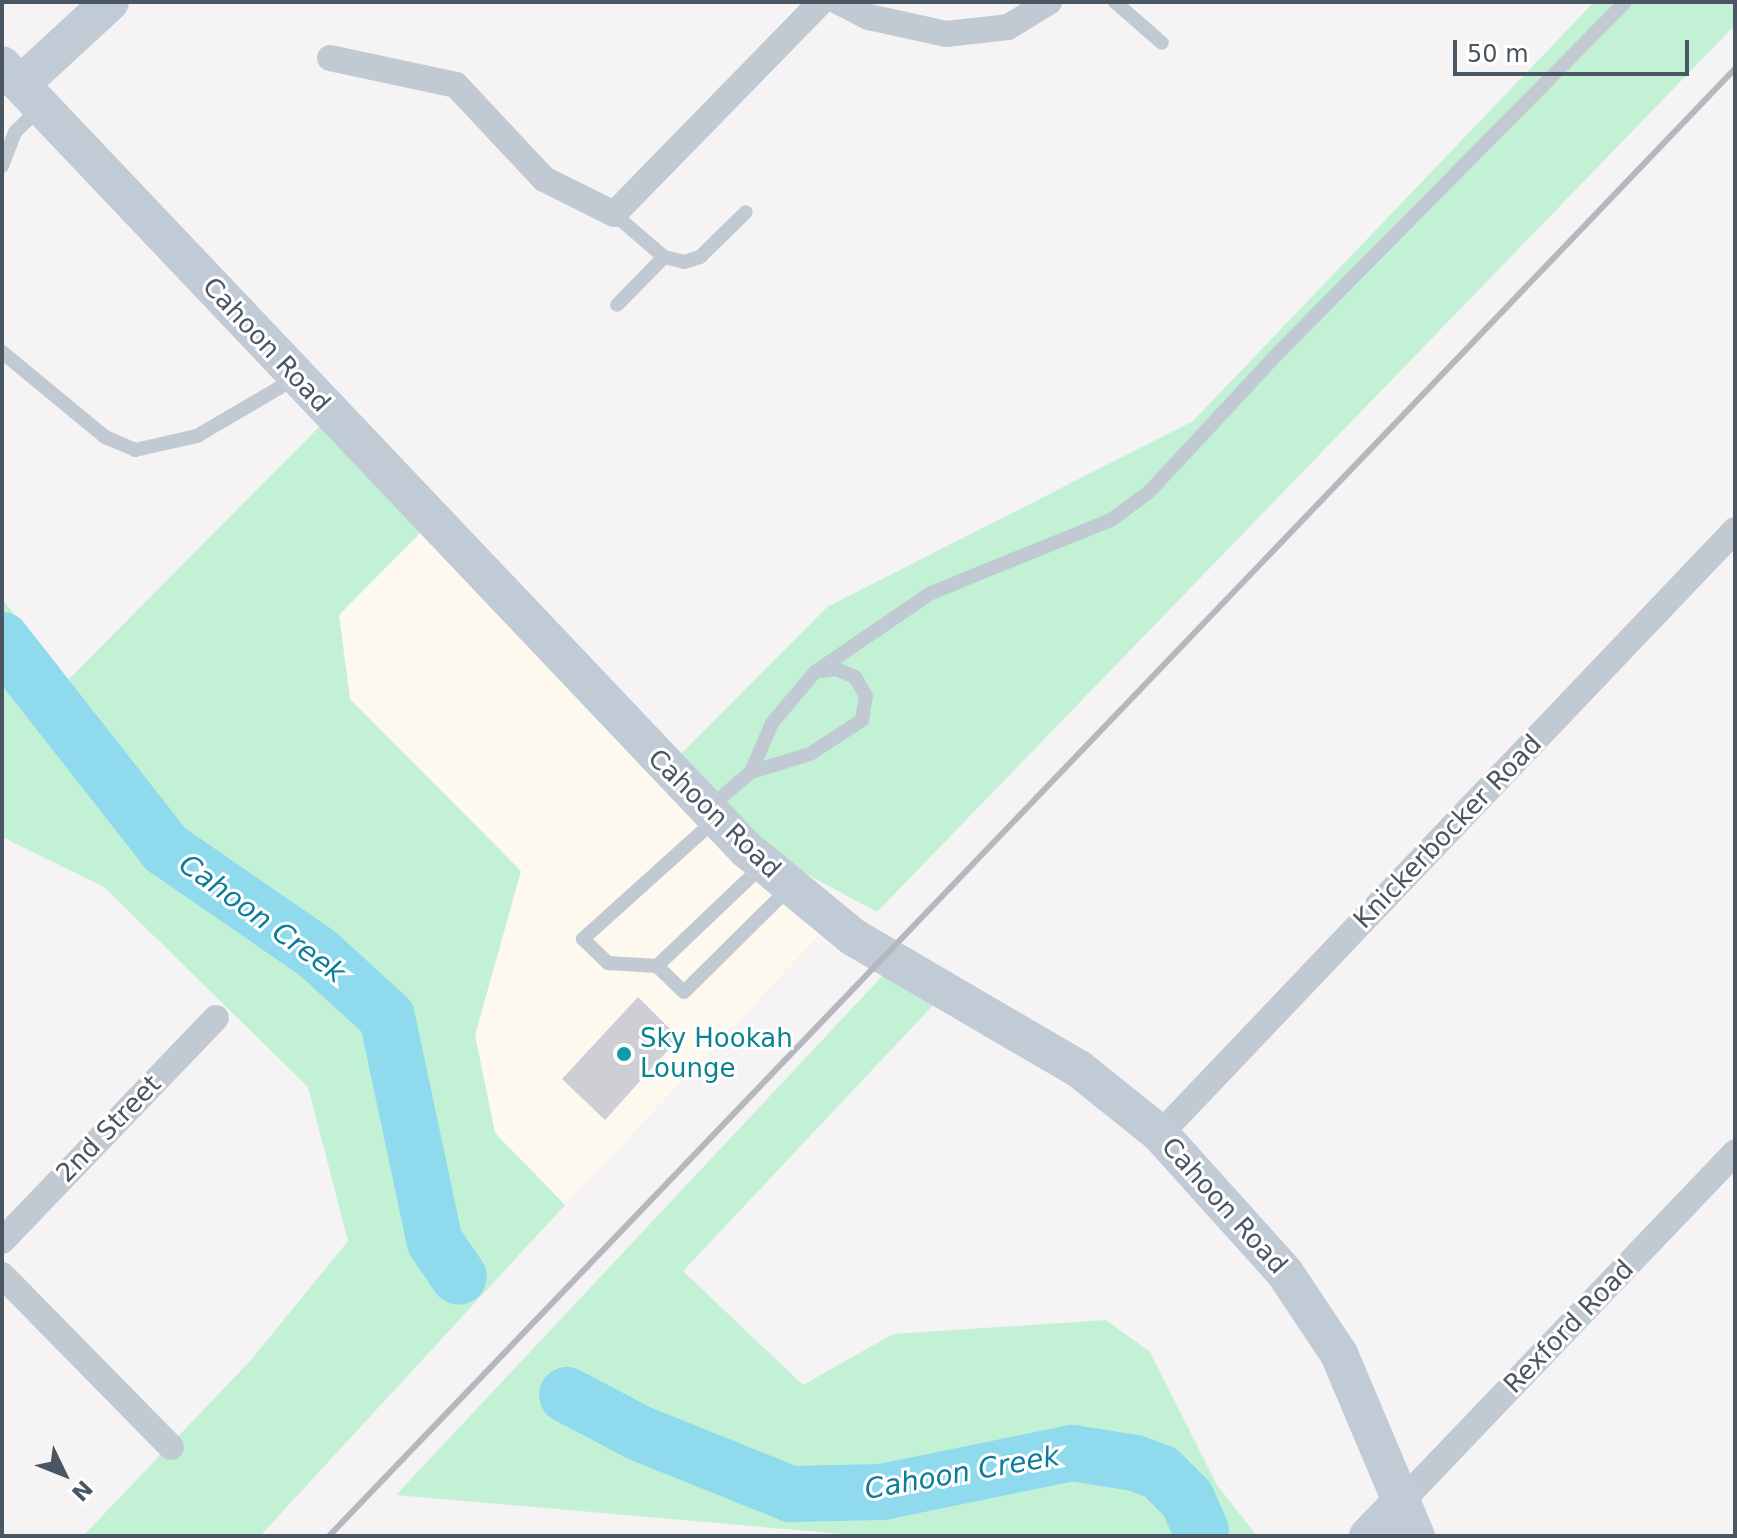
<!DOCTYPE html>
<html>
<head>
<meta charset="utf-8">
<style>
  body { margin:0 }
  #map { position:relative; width:1737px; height:1538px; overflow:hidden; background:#f5f3f3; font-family:"DejaVu Sans",sans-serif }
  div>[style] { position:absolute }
  .commercial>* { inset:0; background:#fdf9ef }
  .green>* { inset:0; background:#c3f1d5 }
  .river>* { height:56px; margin:-28px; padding:0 28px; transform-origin:28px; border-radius:28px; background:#90daee }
  .building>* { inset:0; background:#cdcfd5 }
  .lane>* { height:14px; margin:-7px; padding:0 7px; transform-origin:7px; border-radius:7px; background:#c1cad2 }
  .street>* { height:26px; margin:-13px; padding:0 13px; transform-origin:13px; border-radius:13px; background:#c1cad2 }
  .secondary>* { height:38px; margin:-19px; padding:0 19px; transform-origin:19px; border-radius:19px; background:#c1cbd6 }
  .rail>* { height:6px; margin:-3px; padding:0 3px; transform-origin:3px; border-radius:3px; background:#b5b8bd }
  .dots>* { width:22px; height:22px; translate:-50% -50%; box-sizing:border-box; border:4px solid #fff; border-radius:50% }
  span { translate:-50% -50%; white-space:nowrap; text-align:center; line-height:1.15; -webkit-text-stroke:6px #fff; paint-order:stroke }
  .street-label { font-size:26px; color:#4a5661 }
  .culture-label { font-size:26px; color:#0d838f }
  .left { translate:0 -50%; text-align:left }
  .water-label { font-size:28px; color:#0c7c9b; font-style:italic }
  .frame { position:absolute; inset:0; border:4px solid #4a5661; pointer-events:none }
  .north { position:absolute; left:24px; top:1434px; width:80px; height:80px; -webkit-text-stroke:6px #fff; paint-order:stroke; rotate:133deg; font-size:22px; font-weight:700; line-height:32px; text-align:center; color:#4a5661 }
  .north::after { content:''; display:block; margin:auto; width:28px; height:36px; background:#4a5661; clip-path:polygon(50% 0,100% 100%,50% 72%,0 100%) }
  .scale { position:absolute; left:1453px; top:40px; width:236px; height:36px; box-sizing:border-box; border:4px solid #4a5661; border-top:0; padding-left:10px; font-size:24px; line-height:28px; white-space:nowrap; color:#4a5661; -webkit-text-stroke:6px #fff; paint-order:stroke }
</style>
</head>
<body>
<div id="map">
  <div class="commercial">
    <i style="clip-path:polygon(421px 532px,824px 930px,565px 1205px,495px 1133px,475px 1035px,521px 871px,350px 699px,339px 615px)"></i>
  </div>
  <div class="green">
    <i style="clip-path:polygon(1594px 2px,1735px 2px,1735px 25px,877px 912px,784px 862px,675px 760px,827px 607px,1193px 421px)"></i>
    <i style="clip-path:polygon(320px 426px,421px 532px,339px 615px,350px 699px,521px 871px,475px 1035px,495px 1133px,565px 1205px,260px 1536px,83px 1536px,251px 1360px,348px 1241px,308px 1087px,104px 887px,2px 837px,2px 599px,68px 680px)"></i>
    <i style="clip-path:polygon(887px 971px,938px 1000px,683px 1271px,803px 1385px,893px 1334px,1106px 1320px,1150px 1352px,1217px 1485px,1257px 1536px,855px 1535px,396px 1495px)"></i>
  </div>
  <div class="river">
    <i style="left:2px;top:640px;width:266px;rotate:51.9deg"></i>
    <i style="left:166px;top:849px;width:185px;rotate:34.6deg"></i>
    <i style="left:318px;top:954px;width:93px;rotate:42.4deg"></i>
    <i style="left:387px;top:1017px;width:230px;rotate:78deg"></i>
    <i style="left:435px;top:1242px;width:42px;rotate:55.6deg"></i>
    <i style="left:567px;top:1395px;width:81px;rotate:27.8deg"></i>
    <i style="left:639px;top:1433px;width:164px;rotate:21.9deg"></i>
    <i style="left:791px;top:1494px;width:91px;rotate:-1.3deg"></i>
    <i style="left:882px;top:1492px;width:194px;rotate:-11.6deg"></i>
    <i style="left:1072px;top:1453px;width:64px;rotate:9deg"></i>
    <i style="left:1135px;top:1463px;width:27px;rotate:20deg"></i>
    <i style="left:1160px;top:1472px;width:38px;rotate:45deg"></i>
    <i style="left:1187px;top:1499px;width:34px;rotate:66deg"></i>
  </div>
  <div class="building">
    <i style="clip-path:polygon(638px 997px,679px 1038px,605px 1120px,562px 1079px)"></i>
  </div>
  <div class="lane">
    <i style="left:1115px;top:2px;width:62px;rotate:41.1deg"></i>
    <i style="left:2px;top:166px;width:36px;rotate:-69deg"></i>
    <i style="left:15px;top:132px;width:35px;rotate:-44deg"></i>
    <i style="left:614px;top:214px;width:66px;rotate:40.7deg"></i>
    <i style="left:664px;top:257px;width:67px;rotate:134.4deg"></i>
    <i style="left:664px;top:257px;width:21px;rotate:14deg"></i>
    <i style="left:684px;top:262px;width:17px;rotate:-17deg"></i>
    <i style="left:700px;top:257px;width:64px;rotate:-44.4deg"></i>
    <i style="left:2px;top:352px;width:134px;rotate:39.5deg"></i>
    <i style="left:105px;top:437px;width:33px;rotate:23deg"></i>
    <i style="left:135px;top:450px;width:64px;rotate:-12.7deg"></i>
    <i style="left:197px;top:436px;width:115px;rotate:-30.4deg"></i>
    <i style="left:815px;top:672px;width:140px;rotate:-34.3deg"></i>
    <i style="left:931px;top:593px;width:194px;rotate:-22.1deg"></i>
    <i style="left:1111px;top:520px;width:47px;rotate:-36.4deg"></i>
    <i style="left:1149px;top:492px;width:197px;rotate:-47.1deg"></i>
    <i style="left:1283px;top:348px;width:486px;rotate:-45.3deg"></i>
    <i style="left:710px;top:807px;width:54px;rotate:-40.5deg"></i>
    <i style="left:751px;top:772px;width:62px;rotate:-17deg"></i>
    <i style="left:810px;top:754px;width:62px;rotate:-33.2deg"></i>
    <i style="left:862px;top:720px;width:24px;rotate:-81deg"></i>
    <i style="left:866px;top:696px;width:22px;rotate:-120deg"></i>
    <i style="left:855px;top:677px;width:21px;rotate:-157deg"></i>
    <i style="left:836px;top:669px;width:21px;rotate:172deg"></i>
    <i style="left:815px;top:672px;width:67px;rotate:130.1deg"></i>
    <i style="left:772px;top:723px;width:53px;rotate:113.2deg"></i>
    <i style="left:715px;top:820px;width:178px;rotate:138deg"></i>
    <i style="left:583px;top:939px;width:35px;rotate:44deg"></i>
    <i style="left:608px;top:963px;width:49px;rotate:3.5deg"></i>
    <i style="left:657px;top:966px;width:37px;rotate:44deg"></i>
    <i style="left:684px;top:992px;width:149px;rotate:-44.7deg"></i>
    <i style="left:657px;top:966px;width:146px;rotate:-43.6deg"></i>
  </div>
  <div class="street">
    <i style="left:839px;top:2px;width:34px;rotate:27deg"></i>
    <i style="left:869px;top:17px;width:79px;rotate:12.4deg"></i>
    <i style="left:946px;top:34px;width:62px;rotate:-6.4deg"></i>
    <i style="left:1008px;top:27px;width:48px;rotate:-31.4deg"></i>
    <i style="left:330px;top:58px;width:129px;rotate:12.1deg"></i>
    <i style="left:456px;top:85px;width:129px;rotate:46.9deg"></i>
    <i style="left:544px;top:179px;width:78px;rotate:26.6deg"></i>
    <i style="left:614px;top:214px;width:296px;rotate:-45.7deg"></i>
    <i style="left:1160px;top:1134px;width:834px;rotate:-46.41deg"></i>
    <i style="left:2px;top:1241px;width:309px;rotate:-46.2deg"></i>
    <i style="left:2px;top:1275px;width:241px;rotate:45.5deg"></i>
    <i style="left:1402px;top:1501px;width:482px;rotate:-46.3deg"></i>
  </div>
  <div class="secondary">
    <i style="left:2px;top:65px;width:1081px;rotate:46.5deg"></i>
    <i style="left:746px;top:849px;width:139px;rotate:39.4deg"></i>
    <i style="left:853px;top:937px;width:262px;rotate:30.3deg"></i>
    <i style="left:1079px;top:1069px;width:104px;rotate:38.7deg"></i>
    <i style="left:1160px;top:1134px;width:187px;rotate:48deg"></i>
    <i style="left:1285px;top:1273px;width:97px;rotate:56.3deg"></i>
    <i style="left:1339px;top:1354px;width:198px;rotate:67.1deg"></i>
    <i style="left:21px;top:84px;width:121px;rotate:-42.7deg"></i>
    <i style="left:1368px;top:1536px;width:49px;rotate:-45.8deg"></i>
  </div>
  <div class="rail">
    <i style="left:329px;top:1536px;width:2032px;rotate:-46.22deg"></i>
  </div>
  <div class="dots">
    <i style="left:624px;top:1054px;background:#0f9aa8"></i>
  </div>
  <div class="street-label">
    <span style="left:266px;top:345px;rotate:47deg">Cahoon Road</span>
    <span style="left:714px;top:814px;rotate:44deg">Cahoon Road</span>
    <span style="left:1448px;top:832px;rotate:-46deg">Knickerbocker Road</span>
    <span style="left:109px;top:1129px;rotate:-46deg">2nd Street</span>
    <span style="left:1224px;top:1206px;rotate:48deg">Cahoon Road</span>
    <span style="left:1569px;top:1327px;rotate:-46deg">Rexford Road</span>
  </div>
  <div class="culture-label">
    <span class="left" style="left:640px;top:1054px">Sky Hookah<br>Lounge</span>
  </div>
  <div class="water-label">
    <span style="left:262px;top:919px;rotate:36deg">Cahoon Creek</span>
    <span style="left:962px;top:1473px;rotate:-10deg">Cahoon Creek</span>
  </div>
  <div class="frame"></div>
  <div class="north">N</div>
  <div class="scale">50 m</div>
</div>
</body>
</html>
